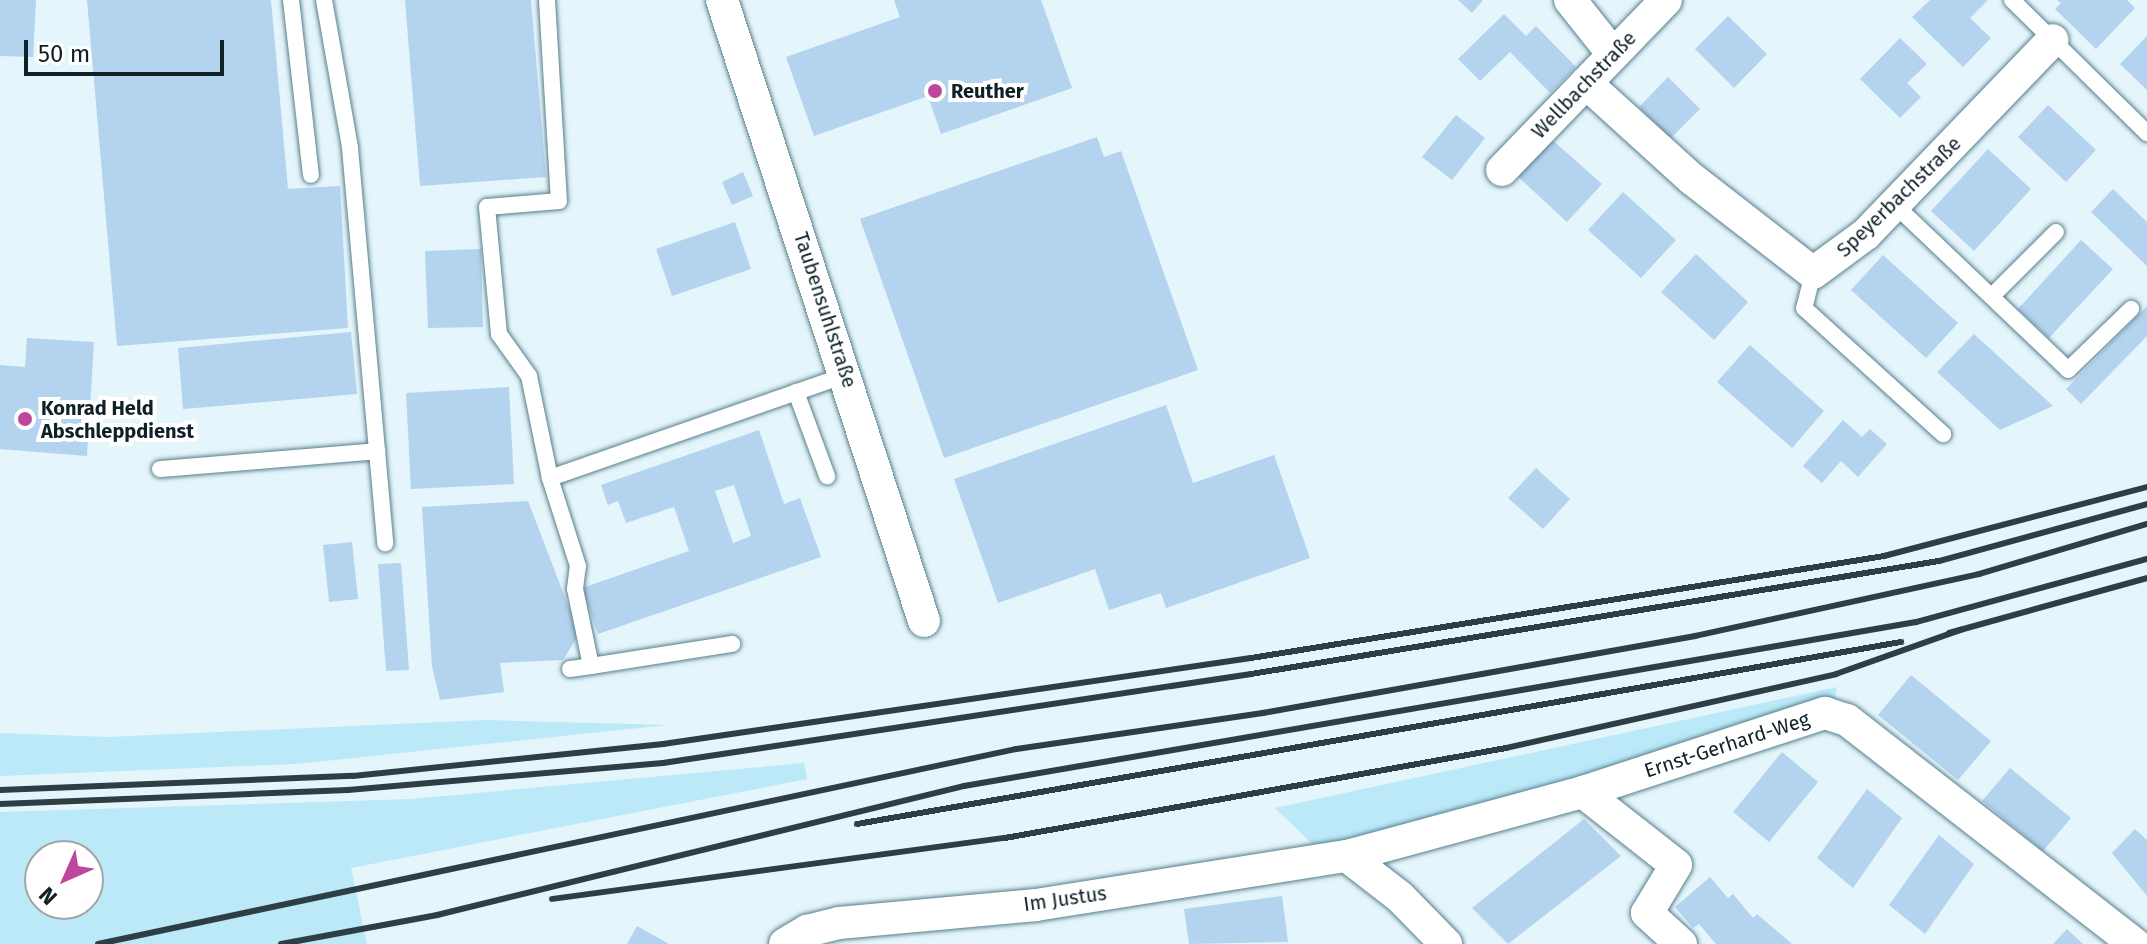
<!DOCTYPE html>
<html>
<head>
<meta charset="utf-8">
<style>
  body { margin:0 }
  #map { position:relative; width:2147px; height:944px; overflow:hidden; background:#e4f5fb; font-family:"Fira Sans",sans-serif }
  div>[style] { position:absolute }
  .green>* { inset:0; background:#bbe9f8 }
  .building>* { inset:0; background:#b4d3ee }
  .roads { filter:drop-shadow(0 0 2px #567f8b) drop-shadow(0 0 2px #567f8b) }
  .lane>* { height:16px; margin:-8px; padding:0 8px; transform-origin:8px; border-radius:8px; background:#fff }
  .street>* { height:32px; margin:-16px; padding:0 16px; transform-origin:16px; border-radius:16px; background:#fff }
  .rail>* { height:6px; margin:-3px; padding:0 3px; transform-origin:3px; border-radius:3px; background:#2d3e44 }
  .dots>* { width:22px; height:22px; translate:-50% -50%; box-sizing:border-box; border:4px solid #fff; border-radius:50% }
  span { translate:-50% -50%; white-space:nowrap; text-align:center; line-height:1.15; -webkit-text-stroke:8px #fff; paint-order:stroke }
  .street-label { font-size:20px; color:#0f2026 }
  .poi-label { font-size:20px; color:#0f2026; font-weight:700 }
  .left { translate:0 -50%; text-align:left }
  .north { position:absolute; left:24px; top:840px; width:80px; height:80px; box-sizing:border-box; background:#fff; border:2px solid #9fa6a8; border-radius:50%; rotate:225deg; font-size:22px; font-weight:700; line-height:32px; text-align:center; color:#0f2026 }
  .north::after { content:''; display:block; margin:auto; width:28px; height:36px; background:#bf479b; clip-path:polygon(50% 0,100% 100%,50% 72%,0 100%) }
  .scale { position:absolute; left:24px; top:40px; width:200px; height:36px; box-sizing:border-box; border:4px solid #0f2026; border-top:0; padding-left:10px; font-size:24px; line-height:28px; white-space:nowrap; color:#0f2026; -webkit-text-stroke:6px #fff; paint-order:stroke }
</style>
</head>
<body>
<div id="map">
  <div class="green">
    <i style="clip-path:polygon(1837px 687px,1833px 705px,1340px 871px,1275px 808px)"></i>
    <i style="clip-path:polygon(485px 720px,668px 725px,296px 764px,0 776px,0 733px,108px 737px)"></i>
    <i style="clip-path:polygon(evenodd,804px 763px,807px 779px,351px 868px,367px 944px,0 944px,0 812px,411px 799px,804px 763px,40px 856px,88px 856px,88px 904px,40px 904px,40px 856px)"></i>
  </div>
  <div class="building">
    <i style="clip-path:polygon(0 0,36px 0,33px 57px,0 56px)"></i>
    <i style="clip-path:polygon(87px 0,271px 0,288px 189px,340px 186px,348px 328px,117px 346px)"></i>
    <i style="clip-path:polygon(405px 0,531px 0,546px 177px,420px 186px)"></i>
    <i style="clip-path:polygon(894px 0,1041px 0,1072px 88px,941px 134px,928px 96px,814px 136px,786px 57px,900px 17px)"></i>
    <i style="clip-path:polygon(1458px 0,1483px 0,1472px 13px)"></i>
    <i style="clip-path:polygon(1930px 0,1988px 0,1970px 18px,1991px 38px,1963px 67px,1912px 17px)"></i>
    <i style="clip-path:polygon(2057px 0,2127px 0,2135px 8px,2096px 49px,2055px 9px,2061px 3px)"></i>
    <i style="clip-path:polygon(1504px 14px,1526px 36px,1536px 26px,1576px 67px,1550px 93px,1510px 52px,1480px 81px,1458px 59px)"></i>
    <i style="clip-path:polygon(1728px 16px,1767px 54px,1734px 88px,1695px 49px)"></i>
    <i style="clip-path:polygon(2147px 36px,2147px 90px,2120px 64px)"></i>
    <i style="clip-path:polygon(1900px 38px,1927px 64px,1907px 83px,1921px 97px,1900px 118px,1860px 79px)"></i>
    <i style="clip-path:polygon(1668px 77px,1700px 109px,1670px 139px,1639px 107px)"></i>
    <i style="clip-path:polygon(2048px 105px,2096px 150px,2066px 182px,2018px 137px)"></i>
    <i style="clip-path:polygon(1456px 115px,1485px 138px,1452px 180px,1422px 157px)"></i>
    <i style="clip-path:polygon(1097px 137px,1104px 157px,1121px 151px,1198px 370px,944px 458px,860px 219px)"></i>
    <i style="clip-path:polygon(1549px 137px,1602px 184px,1567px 222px,1515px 174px)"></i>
    <i style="clip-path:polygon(1988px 149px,2031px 189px,1974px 251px,1931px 211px)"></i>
    <i style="clip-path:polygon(743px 172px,753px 196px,732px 205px,722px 182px)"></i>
    <i style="clip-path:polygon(2113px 189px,2147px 222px,2147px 266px,2091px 212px)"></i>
    <i style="clip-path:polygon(1623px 192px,1676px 240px,1641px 278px,1588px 230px)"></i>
    <i style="clip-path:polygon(735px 222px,751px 269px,672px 296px,656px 249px)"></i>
    <i style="clip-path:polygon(2081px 240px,2113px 269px,2049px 338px,2018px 309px)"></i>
    <i style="clip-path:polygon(481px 249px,483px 327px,428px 328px,425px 251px)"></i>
    <i style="clip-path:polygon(1696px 254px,1748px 302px,1714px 340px,1661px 292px)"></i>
    <i style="clip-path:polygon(1883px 255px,1958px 323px,1926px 358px,1851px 290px)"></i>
    <i style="clip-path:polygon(2147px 306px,2147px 336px,2081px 404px,2066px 389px)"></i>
    <i style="clip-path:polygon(351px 332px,357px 394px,183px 409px,178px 348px)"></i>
    <i style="clip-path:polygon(1974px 334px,2053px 406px,2000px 430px,1937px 372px)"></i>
    <i style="clip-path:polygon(27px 338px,94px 342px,87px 456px,0 449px,0 365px,25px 367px)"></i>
    <i style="clip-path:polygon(1750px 345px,1824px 411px,1792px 448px,1717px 382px)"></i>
    <i style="clip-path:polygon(509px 387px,514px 484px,411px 489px,406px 393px)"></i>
    <i style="clip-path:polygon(1166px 405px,1193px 483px,1274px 455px,1310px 558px,1166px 608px,1161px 593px,1109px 610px,1095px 569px,998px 603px,954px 479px)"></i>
    <i style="clip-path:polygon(1843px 420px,1862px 437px,1870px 429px,1887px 444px,1858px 477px,1841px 461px,1822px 483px,1803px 466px)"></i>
    <i style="clip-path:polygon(evenodd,759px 430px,784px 504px,800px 498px,821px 557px,598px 634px,582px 588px,689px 551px,674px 507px,626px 523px,618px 501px,608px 505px,601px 485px,759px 430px,734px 485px,751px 536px,733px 543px,715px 491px,734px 485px)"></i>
    <i style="clip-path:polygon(1536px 468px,1570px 499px,1543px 529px,1508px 498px)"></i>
    <i style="clip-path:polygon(528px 501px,579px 634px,563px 660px,500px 663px,504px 692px,440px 700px,432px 666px,422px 507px)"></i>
    <i style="clip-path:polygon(352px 542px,358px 599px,329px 602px,323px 545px)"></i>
    <i style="clip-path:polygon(401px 563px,409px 670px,386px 671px,378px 564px)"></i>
    <i style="clip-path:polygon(1911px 675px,1991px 741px,1958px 780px,1878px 715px)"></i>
    <i style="clip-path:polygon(1782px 752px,1818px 782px,1769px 842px,1733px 812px)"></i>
    <i style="clip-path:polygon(2010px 768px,2071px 818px,2043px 851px,1982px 801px)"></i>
    <i style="clip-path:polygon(1867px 789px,1902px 818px,1853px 888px,1817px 858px)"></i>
    <i style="clip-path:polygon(1584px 819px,1621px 856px,1508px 944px,1472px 908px)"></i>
    <i style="clip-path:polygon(2135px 829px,2147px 840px,2147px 896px,2112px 853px)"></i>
    <i style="clip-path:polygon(1939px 835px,1974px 864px,1925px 934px,1889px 905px)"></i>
    <i style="clip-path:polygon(1710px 877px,1728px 898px,1733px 894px,1753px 918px,1757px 914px,1792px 944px,1716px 944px,1699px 924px,1693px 928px,1675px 907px)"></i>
    <i style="clip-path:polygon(1282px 896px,1288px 942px,1189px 944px,1184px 909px)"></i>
    <i style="clip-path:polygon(637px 926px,669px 944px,627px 944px)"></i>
    <i style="clip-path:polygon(2067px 929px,2083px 944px,2053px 944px)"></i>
  </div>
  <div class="roads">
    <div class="lane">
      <i style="left:291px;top:0;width:176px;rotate:83.5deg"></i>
      <i style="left:324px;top:0;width:150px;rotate:80deg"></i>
      <i style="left:350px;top:148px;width:397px;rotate:84.9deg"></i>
      <i style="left:547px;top:0;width:201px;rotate:86.6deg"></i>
      <i style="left:559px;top:201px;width:72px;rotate:175.2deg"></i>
      <i style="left:487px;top:207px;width:128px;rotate:84.6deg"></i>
      <i style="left:499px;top:334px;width:52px;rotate:54.5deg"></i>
      <i style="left:529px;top:376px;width:104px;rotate:78.4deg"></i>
      <i style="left:2012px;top:0;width:190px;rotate:44.6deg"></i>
      <i style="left:1895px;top:205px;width:239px;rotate:43.6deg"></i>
      <i style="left:2068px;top:370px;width:88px;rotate:-44.1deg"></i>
      <i style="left:1813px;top:273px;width:36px;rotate:104deg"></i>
      <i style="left:1804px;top:308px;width:188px;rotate:42.2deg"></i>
      <i style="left:1993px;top:295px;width:89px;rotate:-45deg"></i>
      <i style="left:796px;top:392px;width:90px;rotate:69.7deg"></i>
      <i style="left:160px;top:469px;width:218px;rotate:-4.7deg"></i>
      <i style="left:591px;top:666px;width:143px;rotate:-8.9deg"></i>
      <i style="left:570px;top:669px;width:21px;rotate:-8deg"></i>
      <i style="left:591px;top:666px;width:79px;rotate:-101.7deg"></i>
      <i style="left:575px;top:589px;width:23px;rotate:-83deg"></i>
      <i style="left:578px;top:566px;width:92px;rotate:-107.7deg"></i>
      <i style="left:550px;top:478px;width:312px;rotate:-19.2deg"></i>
    </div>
    <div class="street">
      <i style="left:722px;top:0;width:653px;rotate:71.98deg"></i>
      <i style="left:1570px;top:0;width:69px;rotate:51.5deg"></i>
      <i style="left:1586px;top:83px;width:143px;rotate:42.2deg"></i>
      <i style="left:1692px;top:179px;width:153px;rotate:37.8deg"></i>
      <i style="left:1813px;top:273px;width:66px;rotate:-36.3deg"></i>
      <i style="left:1866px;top:234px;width:269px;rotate:-46.1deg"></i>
      <i style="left:1502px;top:170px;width:236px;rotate:-46deg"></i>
      <i style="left:1583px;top:792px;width:118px;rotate:38.1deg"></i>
      <i style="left:1676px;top:865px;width:56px;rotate:121.1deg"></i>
      <i style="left:1647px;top:913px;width:46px;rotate:42.4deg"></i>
      <i style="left:1347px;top:856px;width:67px;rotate:37.7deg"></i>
      <i style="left:1400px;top:897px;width:66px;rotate:45.6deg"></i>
      <i style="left:785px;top:944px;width:26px;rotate:-31deg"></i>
      <i style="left:807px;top:931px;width:33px;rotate:-14deg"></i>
      <i style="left:839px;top:923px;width:198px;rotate:-5.2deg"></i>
      <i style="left:1036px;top:905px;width:315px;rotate:-9deg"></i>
      <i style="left:1347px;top:856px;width:245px;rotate:-15.2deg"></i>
      <i style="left:1583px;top:792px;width:255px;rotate:-18.1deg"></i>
      <i style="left:1825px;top:713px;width:23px;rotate:18deg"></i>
      <i style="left:1847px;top:720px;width:365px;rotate:37.9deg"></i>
    </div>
  </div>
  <div class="rail">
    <i style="left:1949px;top:633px;width:205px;rotate:-15.5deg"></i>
    <i style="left:0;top:790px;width:353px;rotate:-2.3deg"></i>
    <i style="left:353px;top:776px;width:312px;rotate:-5.9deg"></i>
    <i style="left:663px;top:744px;width:594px;rotate:-8.32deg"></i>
    <i style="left:1251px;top:658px;width:641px;rotate:-9.15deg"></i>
    <i style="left:1884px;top:556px;width:272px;rotate:-14.7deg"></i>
    <i style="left:0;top:804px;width:348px;rotate:-2.3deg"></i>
    <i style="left:348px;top:790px;width:316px;rotate:-4.9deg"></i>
    <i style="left:663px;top:763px;width:595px;rotate:-8.61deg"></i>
    <i style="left:1251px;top:674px;width:697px;rotate:-9.33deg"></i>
    <i style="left:1939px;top:561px;width:216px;rotate:-15.3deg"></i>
    <i style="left:857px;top:824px;width:1060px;rotate:-9.89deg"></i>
    <i style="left:552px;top:899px;width:457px;rotate:-7.7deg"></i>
    <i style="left:1005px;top:838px;width:509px;rotate:-10.18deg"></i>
    <i style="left:1506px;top:748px;width:338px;rotate:-12.6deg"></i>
    <i style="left:1836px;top:674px;width:132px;rotate:-19.5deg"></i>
    <i style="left:98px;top:944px;width:938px;rotate:-11.99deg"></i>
    <i style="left:1016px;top:749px;width:250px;rotate:-8.3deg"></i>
    <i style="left:1263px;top:713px;width:439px;rotate:-10.1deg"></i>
    <i style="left:1695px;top:636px;width:291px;rotate:-12.3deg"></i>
    <i style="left:1979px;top:574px;width:175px;rotate:-16.6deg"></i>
    <i style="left:281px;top:944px;width:159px;rotate:-10.5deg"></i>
    <i style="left:437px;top:915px;width:543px;rotate:-13.75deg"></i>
    <i style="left:964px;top:786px;width:966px;rotate:-9.77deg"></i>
    <i style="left:1916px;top:622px;width:239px;rotate:-15.3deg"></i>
  </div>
  <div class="dots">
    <i style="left:935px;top:91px;background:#bf479b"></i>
    <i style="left:25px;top:419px;background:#bf479b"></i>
  </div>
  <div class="street-label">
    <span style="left:1584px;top:85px;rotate:-46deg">Wellbachstraße</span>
    <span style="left:1899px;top:197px;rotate:-44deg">Speyerbachstraße</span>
    <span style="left:825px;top:310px;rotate:72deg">Taubensuhlstraße</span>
    <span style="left:1727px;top:745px;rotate:-18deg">Ernst-Gerhard-Weg</span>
    <span style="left:1065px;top:899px;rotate:-8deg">Im Justus</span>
  </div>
  <div class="poi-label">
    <span class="left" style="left:951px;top:91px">Reuther</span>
    <span class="left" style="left:41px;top:420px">Konrad Held<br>Abschleppdienst</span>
  </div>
  <div class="north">N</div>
  <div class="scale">50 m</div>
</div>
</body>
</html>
